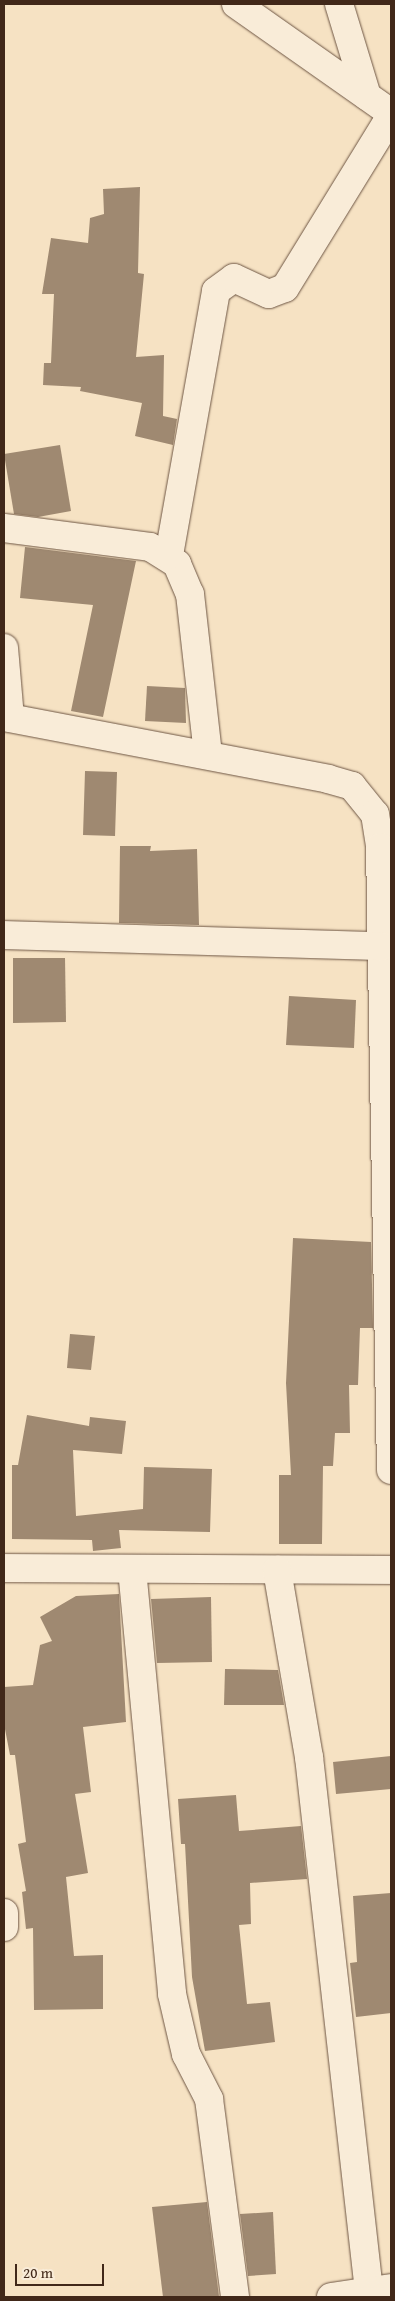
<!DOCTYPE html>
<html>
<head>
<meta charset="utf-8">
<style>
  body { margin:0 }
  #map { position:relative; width:395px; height:2301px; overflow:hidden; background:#f6e2c3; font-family:"Gentium Book Plus",serif }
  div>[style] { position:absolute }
  .building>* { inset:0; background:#9f8971 }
  .roads { filter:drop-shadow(0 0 1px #6e5644) drop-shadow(0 0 1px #6e5644) }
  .minor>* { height:28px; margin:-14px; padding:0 14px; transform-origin:14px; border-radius:14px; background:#f9ecd8 }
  span { translate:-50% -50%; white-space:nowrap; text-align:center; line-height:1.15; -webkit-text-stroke:5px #f9ecd8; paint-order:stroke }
  .frame { position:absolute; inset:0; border:5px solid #412819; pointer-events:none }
  .scale { position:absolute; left:15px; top:2264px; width:89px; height:22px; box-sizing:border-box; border:2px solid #412819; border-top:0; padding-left:6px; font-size:15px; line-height:18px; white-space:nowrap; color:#412819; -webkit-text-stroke:4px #f9ecd8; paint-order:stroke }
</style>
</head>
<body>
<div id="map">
  <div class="building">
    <i style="clip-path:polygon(140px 187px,138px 273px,144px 274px,136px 357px,164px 355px,163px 416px,177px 419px,173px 445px,135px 436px,142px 403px,80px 391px,81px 387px,43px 385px,44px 363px,51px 363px,54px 294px,42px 294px,51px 238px,88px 243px,90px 218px,104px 214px,103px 189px)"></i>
    <i style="clip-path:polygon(60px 445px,71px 511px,38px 517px,14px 514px,4px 454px)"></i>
    <i style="clip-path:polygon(25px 547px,136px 561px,103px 717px,71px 711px,93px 605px,20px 598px)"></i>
    <i style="clip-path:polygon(147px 686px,185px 688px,186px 723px,145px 721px)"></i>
    <i style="clip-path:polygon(85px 771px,117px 772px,115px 836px,83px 835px)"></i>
    <i style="clip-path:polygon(120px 846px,151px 846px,150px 851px,197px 849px,199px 925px,119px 923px)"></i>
    <i style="clip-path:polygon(13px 958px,65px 958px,66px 1022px,13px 1023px)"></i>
    <i style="clip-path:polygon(289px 996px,356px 1000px,354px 1048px,286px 1045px)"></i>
    <i style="clip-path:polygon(293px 1238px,371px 1242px,373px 1328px,360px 1328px,358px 1385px,349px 1385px,350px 1433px,335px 1433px,333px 1466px,323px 1466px,322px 1544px,279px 1544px,279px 1475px,291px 1475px,286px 1383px)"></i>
    <i style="clip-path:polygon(70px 1334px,95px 1336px,91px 1370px,67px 1368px)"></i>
    <i style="clip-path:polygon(27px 1415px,89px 1426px,90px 1417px,126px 1421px,122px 1454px,73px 1450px,76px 1516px,143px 1509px,144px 1467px,212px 1469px,210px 1532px,119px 1530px,121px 1548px,93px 1551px,92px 1540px,12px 1539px,12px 1465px,18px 1465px)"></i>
    <i style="clip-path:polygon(119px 1594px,126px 1722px,83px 1727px,91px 1792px,75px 1794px,88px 1873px,66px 1877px,74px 1956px,103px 1955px,103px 2009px,34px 2010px,33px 1928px,26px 1929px,22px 1892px,26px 1891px,18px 1844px,26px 1842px,15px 1755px,10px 1755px,4px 1724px,4px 1687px,33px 1685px,40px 1645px,52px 1641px,40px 1617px,76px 1596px)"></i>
    <i style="clip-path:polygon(211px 1597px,212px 1662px,157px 1663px,151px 1599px)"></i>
    <i style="clip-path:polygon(225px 1669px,278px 1670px,284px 1705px,224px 1705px)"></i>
    <i style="clip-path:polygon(391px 1756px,391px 1789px,336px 1794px,333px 1762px)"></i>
    <i style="clip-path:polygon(236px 1795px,239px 1831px,301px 1826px,307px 1879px,250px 1883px,251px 1924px,239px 1925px,247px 2004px,270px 2002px,275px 2042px,205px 2051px,192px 1977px,185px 1844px,181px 1844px,178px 1799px)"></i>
    <i style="clip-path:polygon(391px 1893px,391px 2013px,356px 2017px,350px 1963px,357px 1962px,353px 1896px)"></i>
    <i style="clip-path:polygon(207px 2202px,219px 2297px,163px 2297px,152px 2207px)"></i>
    <i style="clip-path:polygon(273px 2212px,276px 2274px,248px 2276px,240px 2214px)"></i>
  </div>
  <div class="roads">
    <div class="minor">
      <i style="left:236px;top:4px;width:189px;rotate:35.1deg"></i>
      <i style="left:339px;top:4px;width:96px;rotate:73.1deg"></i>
      <i style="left:4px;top:528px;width:147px;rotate:7.4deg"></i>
      <i style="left:150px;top:547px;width:32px;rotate:32deg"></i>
      <i style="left:177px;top:564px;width:33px;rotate:67deg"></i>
      <i style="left:190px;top:594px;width:162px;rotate:83.6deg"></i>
      <i style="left:169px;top:555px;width:268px;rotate:-79.9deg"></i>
      <i style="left:216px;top:291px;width:22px;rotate:-36deg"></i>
      <i style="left:234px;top:278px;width:38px;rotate:25deg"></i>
      <i style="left:269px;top:294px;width:17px;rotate:-21deg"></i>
      <i style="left:285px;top:288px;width:202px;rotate:-58.4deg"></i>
      <i style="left:4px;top:648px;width:70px;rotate:85.1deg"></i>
      <i style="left:4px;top:717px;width:330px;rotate:10.8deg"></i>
      <i style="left:328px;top:779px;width:25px;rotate:16deg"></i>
      <i style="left:352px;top:786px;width:36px;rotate:51deg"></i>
      <i style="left:375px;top:814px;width:33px;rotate:81deg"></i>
      <i style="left:380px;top:847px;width:623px;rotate:88.99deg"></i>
      <i style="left:4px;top:935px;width:378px;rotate:1.7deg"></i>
      <i style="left:4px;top:1568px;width:387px;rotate:0.3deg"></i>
      <i style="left:132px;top:1569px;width:427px;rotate:84.6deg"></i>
      <i style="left:172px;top:1994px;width:62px;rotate:76.9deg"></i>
      <i style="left:186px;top:2054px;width:51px;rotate:62.9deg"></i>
      <i style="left:209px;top:2099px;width:200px;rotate:82.5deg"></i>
      <i style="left:277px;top:1570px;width:190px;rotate:80.3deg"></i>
      <i style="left:309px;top:1757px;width:537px;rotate:83.59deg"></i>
      <i style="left:4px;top:1913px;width:14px;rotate:90deg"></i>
      <i style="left:331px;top:2297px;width:61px;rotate:-8.5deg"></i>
    </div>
  </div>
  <div class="frame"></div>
  <div class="scale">20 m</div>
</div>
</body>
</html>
